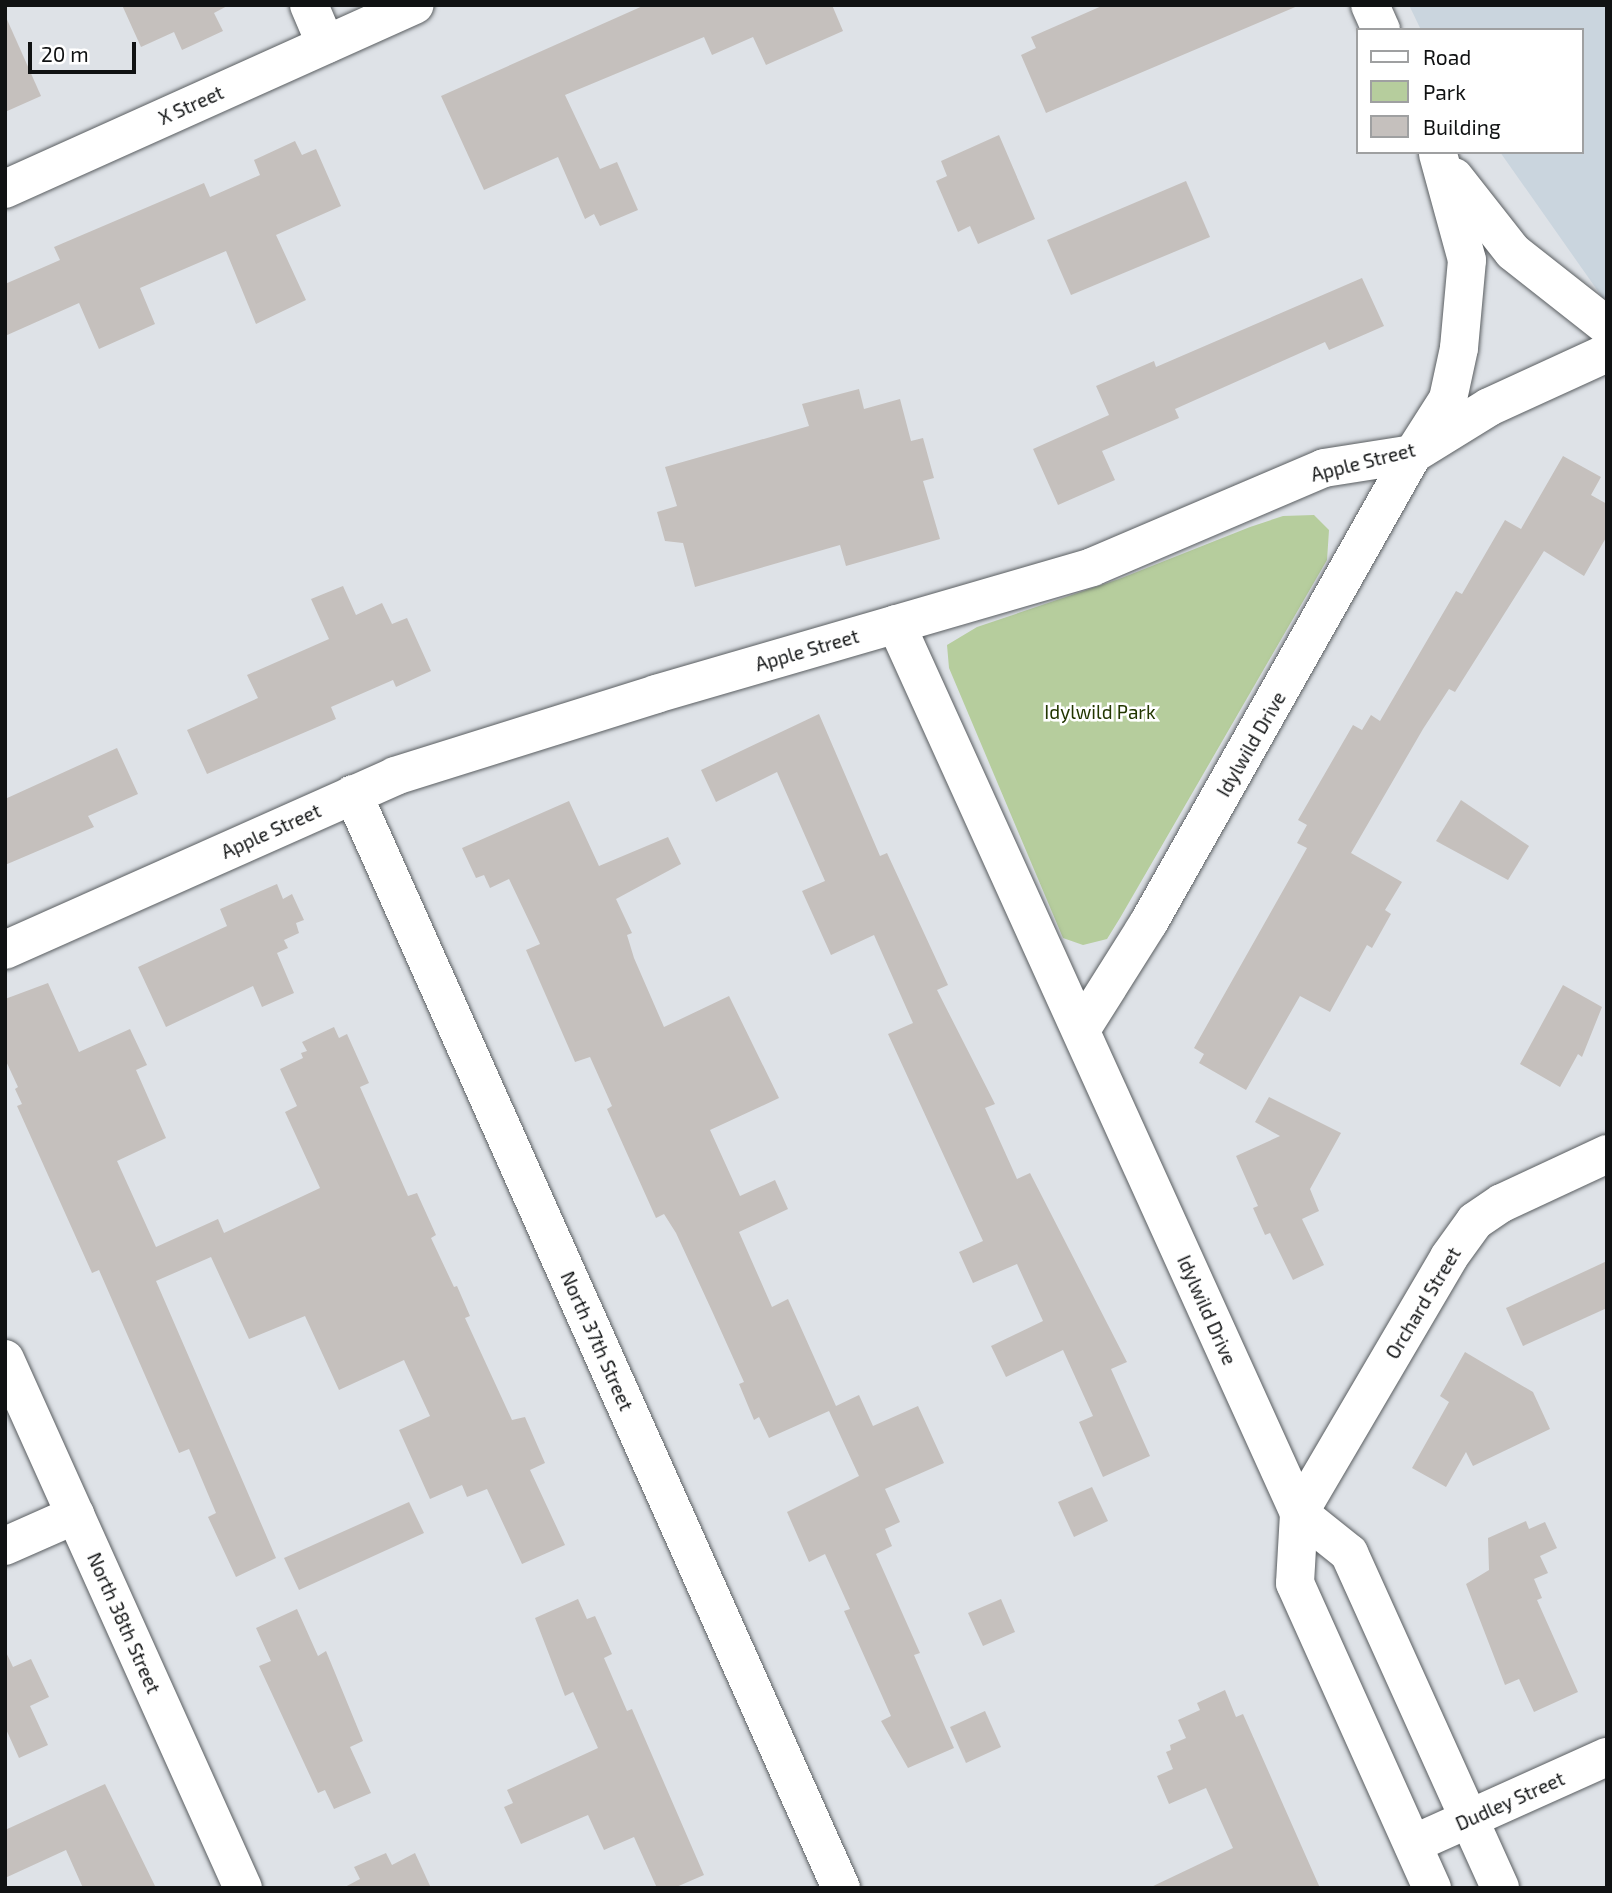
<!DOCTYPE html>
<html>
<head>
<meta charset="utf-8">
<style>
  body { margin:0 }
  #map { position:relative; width:1612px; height:1893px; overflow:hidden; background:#dee2e7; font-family:"Exo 2",sans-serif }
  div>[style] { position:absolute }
  .built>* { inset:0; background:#cad5de }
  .green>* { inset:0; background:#b6cd9d }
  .building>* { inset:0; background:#c5c0bd }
  .roads { filter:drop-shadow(0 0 2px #5a5e61) drop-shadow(0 0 2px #5a5e61) }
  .minor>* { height:38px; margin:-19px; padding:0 19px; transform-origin:19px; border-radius:19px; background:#fff }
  span { translate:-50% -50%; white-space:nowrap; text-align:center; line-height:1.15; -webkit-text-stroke:5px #fff; paint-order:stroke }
  .street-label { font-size:19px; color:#101213 }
  .park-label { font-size:19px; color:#223600 }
  .frame { position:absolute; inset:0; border:7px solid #101213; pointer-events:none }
  .legend { position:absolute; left:1356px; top:28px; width:228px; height:126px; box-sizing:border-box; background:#fff; border:2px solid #9fa0a1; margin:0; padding:9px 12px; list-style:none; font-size:21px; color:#101213 }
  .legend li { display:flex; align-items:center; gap:14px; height:35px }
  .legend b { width:35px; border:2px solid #9fa0a1 }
  .scale { position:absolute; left:28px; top:42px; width:108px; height:32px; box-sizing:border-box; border:4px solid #101213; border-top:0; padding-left:9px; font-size:21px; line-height:24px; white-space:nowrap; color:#101213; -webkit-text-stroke:5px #fff; paint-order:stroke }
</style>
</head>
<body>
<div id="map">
  <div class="built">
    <i style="clip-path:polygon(1409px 5px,1607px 5px,1607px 304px,1500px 152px,1582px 152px,1582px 30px,1421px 30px)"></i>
  </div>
  <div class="green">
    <i style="clip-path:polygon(1314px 515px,1329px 530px,1327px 560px,1120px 918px,1107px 939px,1083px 945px,1063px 938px,949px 668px,947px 645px,977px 627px,1119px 579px,1250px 527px,1283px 516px)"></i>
  </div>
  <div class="building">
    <i style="clip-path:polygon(122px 5px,229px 5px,214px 13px,223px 31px,182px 50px,174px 32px,141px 47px)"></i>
    <i style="clip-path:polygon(645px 5px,832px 5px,843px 31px,766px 65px,753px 37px,712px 55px,704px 37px,565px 95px,600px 169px,617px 162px,638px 210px,600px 226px,594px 214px,585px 219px,558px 157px,484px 190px,441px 96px)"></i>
    <i style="clip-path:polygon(1104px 5px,1300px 5px,1046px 113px,1021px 55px,1036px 48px,1031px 37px)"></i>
    <i style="clip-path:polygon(5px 15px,41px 96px,5px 112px)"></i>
    <i style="clip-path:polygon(999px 135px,1035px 219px,978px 244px,970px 226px,958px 232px,936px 181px,947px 176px,941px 161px)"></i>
    <i style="clip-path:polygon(295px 141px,302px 155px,316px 149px,341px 206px,276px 235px,306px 300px,256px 324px,226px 251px,140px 288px,155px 324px,99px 349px,79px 303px,5px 336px,5px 284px,60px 260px,54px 247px,204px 183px,210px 197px,260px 175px,254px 160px)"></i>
    <i style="clip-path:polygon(1186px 181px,1210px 237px,1071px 295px,1047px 240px)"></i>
    <i style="clip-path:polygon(1362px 278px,1384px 326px,1329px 350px,1325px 342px,1175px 409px,1179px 418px,1102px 451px,1115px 480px,1058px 505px,1033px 449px,1109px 415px,1096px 386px,1154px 361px,1156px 367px)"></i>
    <i style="clip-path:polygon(859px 389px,864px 409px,900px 399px,911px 441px,923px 438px,934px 478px,923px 481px,940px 539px,846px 566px,840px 545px,695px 587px,683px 543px,665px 541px,657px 512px,677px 506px,665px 467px,809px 426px,802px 404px)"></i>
    <i style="clip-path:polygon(1563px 456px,1601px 477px,1591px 495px,1607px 504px,1607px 536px,1584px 576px,1544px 551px,1455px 692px,1449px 689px,1423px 729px,1351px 853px,1402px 882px,1385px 910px,1391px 914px,1372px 948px,1367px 945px,1330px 1012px,1300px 996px,1246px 1090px,1199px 1063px,1204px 1054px,1194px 1048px,1307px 848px,1297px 843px,1307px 825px,1298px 820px,1353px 725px,1362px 730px,1371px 715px,1380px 721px,1456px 591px,1462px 594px,1505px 520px,1521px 529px)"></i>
    <i style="clip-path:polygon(343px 586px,356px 615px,382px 603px,392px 624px,407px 618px,431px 671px,396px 687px,393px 680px,331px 707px,336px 719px,207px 774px,187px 730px,258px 698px,247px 675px,329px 639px,311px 599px)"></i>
    <i style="clip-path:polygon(819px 714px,880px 856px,887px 853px,948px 985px,937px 990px,995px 1104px,985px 1108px,1017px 1179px,1030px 1173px,1127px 1362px,1111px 1369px,1150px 1456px,1103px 1477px,1079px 1422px,1093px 1416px,1063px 1350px,1006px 1377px,991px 1346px,1043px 1321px,1017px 1264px,973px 1283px,959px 1252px,983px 1241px,888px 1034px,913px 1023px,874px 935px,831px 955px,802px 891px,825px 881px,777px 772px,716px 802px,701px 770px)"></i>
    <i style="clip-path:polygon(117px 748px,138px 794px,88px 816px,94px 827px,5px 865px,5px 799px)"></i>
    <i style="clip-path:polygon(1461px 800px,1529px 846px,1508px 880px,1436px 841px)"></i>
    <i style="clip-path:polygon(569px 801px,599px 866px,668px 837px,681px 864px,616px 899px,632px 933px,627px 935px,634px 958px,664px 1027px,729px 996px,779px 1098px,710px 1130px,740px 1196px,775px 1180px,788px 1209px,739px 1232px,772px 1307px,788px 1299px,836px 1406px,859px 1395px,873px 1426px,918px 1406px,944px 1463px,885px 1489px,900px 1522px,885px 1529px,892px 1546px,876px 1554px,920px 1653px,914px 1655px,954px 1748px,908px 1768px,881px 1721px,891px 1716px,844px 1611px,850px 1609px,825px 1554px,809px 1562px,787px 1512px,859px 1476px,829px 1411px,769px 1438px,759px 1417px,754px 1420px,739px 1384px,744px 1382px,712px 1311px,676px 1233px,664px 1214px,656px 1218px,607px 1109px,612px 1106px,590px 1057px,575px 1062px,526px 950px,540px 944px,509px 879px,490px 888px,484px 875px,476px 878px,462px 848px)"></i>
    <i style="clip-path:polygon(277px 884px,283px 899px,292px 894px,304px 920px,296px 923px,299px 933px,284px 940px,288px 948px,277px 953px,294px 993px,262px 1007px,253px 986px,166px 1027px,138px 967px,227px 926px,220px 909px)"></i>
    <i style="clip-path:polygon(48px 983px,79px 1052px,130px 1029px,147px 1065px,136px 1070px,166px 1138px,117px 1161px,156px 1247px,218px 1219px,224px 1233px,320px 1188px,285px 1112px,297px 1106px,280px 1069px,303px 1058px,301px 1053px,307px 1051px,302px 1042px,334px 1027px,339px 1038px,347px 1034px,369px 1083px,360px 1087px,408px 1196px,417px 1193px,436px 1235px,431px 1238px,454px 1287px,457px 1286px,470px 1316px,465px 1318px,512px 1420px,525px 1417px,545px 1463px,530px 1470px,565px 1545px,522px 1564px,487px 1489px,467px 1497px,462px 1485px,430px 1499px,399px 1430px,430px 1416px,404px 1360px,339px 1390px,305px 1316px,249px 1339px,211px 1257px,156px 1281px,276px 1558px,236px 1577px,208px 1517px,216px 1513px,189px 1449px,179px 1453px,99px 1270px,92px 1273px,17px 1106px,22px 1104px,15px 1089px,18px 1087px,5px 1059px,5px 999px)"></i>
    <i style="clip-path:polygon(1563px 985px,1602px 1007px,1582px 1057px,1578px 1054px,1560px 1087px,1520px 1064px)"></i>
    <i style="clip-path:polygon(1269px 1097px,1341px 1133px,1310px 1189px,1319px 1211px,1302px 1219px,1324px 1265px,1293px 1280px,1270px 1233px,1265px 1235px,1253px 1208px,1258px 1206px,1236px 1156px,1280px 1136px,1255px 1122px)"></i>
    <i style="clip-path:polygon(1607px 1261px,1607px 1308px,1523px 1346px,1506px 1308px)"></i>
    <i style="clip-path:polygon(1465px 1352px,1533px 1392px,1550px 1429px,1473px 1466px,1466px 1452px,1446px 1487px,1412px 1468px,1449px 1402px,1440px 1396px)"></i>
    <i style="clip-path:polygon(1092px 1487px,1108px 1521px,1074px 1537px,1058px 1502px)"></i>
    <i style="clip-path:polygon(409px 1502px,424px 1533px,299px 1590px,284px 1558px)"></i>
    <i style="clip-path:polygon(1526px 1521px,1529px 1529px,1545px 1522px,1557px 1548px,1540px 1556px,1548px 1573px,1534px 1579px,1542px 1598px,1537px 1600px,1578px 1692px,1534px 1712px,1519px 1679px,1505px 1685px,1466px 1584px,1489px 1570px,1488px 1538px)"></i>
    <i style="clip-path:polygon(578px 1599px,587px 1619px,595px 1616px,612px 1654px,604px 1658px,627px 1711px,632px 1709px,704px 1875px,674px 1888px,657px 1888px,634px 1837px,604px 1850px,588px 1815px,521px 1844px,504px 1807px,513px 1803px,507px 1790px,598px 1748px,573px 1692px,565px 1696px,535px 1618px)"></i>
    <i style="clip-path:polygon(1001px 1599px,1015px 1632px,983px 1646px,968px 1613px)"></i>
    <i style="clip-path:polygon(297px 1609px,318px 1656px,326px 1651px,363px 1741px,350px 1747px,371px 1793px,334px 1809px,325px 1790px,318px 1793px,259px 1666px,271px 1661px,256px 1628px)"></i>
    <i style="clip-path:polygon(5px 1650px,13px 1667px,31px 1659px,49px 1697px,30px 1706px,48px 1745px,19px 1758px,5px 1727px)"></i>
    <i style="clip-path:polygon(1225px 1690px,1236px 1717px,1243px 1714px,1320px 1888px,1149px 1888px,1233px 1848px,1206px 1788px,1169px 1804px,1157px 1776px,1173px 1769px,1166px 1752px,1171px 1750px,1170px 1745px,1186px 1738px,1178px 1720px,1200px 1710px,1197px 1703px)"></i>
    <i style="clip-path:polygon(985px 1711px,1001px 1747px,966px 1763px,950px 1727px)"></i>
    <i style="clip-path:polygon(105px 1784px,156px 1888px,83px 1888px,66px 1850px,5px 1878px,5px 1830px)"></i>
    <i style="clip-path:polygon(386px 1853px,392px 1865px,415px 1853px,431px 1888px,343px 1888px,360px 1879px,354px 1867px)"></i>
  </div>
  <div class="roads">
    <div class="minor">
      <i style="left:309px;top:5px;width:43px;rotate:67deg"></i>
      <i style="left:1370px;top:5px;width:27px;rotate:66deg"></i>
      <i style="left:1454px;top:177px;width:95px;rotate:51.8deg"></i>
      <i style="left:1513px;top:252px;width:120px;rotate:38.2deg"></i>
      <i style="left:5px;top:189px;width:449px;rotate:-24.2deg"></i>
      <i style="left:896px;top:624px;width:976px;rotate:65.61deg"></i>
      <i style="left:1299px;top:1513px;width:64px;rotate:38.7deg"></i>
      <i style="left:1349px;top:1553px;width:367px;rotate:65.7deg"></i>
      <i style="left:353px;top:794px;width:1198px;rotate:65.96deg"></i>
      <i style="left:5px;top:950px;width:427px;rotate:-24deg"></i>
      <i style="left:395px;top:776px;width:274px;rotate:-17.4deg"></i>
      <i style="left:656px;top:694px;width:454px;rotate:-16.2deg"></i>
      <i style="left:1092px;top:567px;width:252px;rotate:-23.1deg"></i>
      <i style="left:1324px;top:468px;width:90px;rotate:-8.9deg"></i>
      <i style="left:1413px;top:454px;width:89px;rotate:-31.7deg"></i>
      <i style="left:1489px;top:407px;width:130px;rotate:-24.6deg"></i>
      <i style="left:1081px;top:1030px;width:128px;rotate:-57.8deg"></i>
      <i style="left:1149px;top:922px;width:537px;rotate:-60.57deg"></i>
      <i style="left:1413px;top:454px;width:65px;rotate:-57.5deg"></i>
      <i style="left:1448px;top:399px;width:52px;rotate:-77.8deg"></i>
      <i style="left:1459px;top:348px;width:88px;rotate:-84.8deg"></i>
      <i style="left:1467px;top:260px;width:110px;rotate:-105.3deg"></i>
      <i style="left:5px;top:1359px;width:580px;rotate:65.78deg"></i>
      <i style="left:5px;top:1546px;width:77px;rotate:-23.9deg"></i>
      <i style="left:1413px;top:1844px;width:213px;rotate:-24.2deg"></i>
      <i style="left:1432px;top:1888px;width:334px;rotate:-114.2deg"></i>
      <i style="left:1295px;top:1583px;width:70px;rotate:-86.7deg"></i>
      <i style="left:1299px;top:1513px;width:297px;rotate:-59.6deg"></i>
      <i style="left:1449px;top:1257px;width:44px;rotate:-54.2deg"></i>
      <i style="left:1475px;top:1221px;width:32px;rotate:-34deg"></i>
      <i style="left:1502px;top:1203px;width:116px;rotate:-25deg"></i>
    </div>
  </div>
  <div class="street-label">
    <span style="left:191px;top:105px;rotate:-24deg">X Street</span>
    <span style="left:1363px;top:462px;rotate:-14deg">Apple Street</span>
    <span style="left:807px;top:650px;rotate:-16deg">Apple Street</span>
    <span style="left:1251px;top:744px;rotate:-60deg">Idylwild Drive</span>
    <span style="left:271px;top:831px;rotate:-24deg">Apple Street</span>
    <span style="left:1423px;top:1303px;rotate:-59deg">Orchard Street</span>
    <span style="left:1207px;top:1310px;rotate:66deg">Idylwild Drive</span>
    <span style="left:597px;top:1341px;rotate:66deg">North 37th Street</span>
    <span style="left:124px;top:1623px;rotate:66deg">North 38th Street</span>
    <span style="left:1510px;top:1801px;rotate:-24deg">Dudley Street</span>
  </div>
  <div class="park-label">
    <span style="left:1100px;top:712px">Idylwild Park</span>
  </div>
  <div class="frame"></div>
  <ul class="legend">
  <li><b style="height:9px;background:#fff"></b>Road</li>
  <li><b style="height:19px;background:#b6cd9d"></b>Park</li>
  <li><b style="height:19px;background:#c5c0bd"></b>Building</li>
  </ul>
  <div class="scale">20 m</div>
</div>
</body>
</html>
